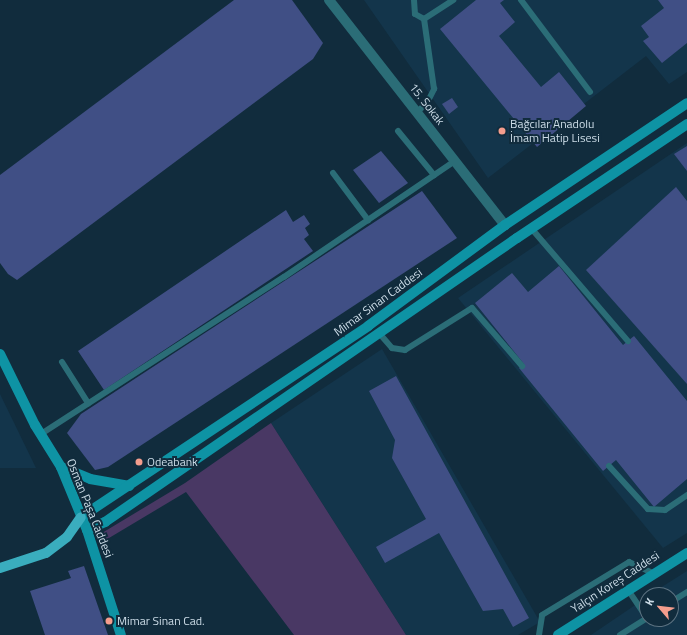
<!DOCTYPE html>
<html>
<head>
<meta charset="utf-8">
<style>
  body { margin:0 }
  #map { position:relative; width:687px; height:635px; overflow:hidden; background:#112c3d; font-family:"Titillium Web",sans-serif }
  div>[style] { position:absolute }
  .built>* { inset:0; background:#13354b }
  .green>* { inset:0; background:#493864 }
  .building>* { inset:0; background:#404f85 }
  .lane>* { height:6px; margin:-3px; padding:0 3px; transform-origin:3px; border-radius:3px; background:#2b6d77 }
  .street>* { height:10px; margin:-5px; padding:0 5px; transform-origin:5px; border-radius:5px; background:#2b6d77 }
  .secondary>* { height:10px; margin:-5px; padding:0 5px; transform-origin:5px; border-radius:5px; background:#0e93a4 }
  .primary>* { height:10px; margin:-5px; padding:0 5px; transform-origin:5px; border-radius:5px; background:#3aadbe }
  .dots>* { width:11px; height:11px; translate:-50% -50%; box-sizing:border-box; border:2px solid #112c3d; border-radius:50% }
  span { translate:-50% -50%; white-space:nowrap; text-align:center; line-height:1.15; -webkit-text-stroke:4px #112c3d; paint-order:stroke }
  .street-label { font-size:12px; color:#ccdce7 }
  .poi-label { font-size:12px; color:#ccdce7 }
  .left { translate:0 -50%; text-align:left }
  .north { position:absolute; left:639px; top:587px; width:40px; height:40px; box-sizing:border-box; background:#112c3d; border:1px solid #5c7281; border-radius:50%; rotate:298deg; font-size:11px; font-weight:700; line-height:16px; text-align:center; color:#ccdce7 }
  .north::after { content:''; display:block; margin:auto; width:14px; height:18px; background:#f49d8d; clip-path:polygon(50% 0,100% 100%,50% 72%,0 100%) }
</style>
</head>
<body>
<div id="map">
  <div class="built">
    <i style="clip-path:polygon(364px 0,687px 0,687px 72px,669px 84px,646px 56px,488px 178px)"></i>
    <i style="clip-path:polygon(687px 143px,687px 533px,663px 548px,458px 298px)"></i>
    <i style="clip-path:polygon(382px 349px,540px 622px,518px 635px,406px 635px,271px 423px)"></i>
    <i style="clip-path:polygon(0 394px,36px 468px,0 468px)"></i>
    <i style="clip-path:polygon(687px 571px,687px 635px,591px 635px,647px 597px,647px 619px,671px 619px,671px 595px,649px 595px)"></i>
  </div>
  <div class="green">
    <i style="clip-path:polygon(271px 423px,406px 635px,294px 635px,186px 492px,104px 541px,102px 533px,185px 483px)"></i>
  </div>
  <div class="building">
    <i style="clip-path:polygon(234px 0,292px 0,323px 43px,313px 59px,17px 280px,8px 274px,0 263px,0 175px)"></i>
    <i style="clip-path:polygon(476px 0,504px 0,500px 3px,515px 22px,499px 36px,541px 87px,559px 72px,586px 106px,537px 147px,440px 29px)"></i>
    <i style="clip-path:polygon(658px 0,687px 0,687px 43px,662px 63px,643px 41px,649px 37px,641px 26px,664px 8px)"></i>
    <i style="clip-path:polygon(452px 98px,458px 107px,449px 114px,442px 104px)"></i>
    <i style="clip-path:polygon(687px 146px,687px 171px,674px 154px)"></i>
    <i style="clip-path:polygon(381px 151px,408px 183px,379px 203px,353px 170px)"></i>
    <i style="clip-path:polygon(676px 187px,687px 201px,687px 384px,586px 270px)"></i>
    <i style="clip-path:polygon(422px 191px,457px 238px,108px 467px,95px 470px,67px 433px,81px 414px)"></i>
    <i style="clip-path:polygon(286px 210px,293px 222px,304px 215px,310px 224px,305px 228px,309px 235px,304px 239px,313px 251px,104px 390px,78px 351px)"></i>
    <i style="clip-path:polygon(559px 266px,623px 345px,634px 336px,687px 401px,687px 479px,654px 507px,616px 460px,603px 471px,519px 368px,524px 364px,475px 303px,512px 273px,528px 292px)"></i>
    <i style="clip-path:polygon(396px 376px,529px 618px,513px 627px,503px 609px,483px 611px,439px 533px,385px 563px,376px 547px,426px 519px,392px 458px,395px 440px,369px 391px)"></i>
    <i style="clip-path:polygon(84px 566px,108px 635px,45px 635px,30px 591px,71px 578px,68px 571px)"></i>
  </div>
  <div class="lane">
    <i style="left:414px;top:0;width:14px;rotate:86deg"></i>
    <i style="left:415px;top:14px;width:10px;rotate:29deg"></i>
    <i style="left:424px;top:19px;width:35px;rotate:-33deg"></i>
    <i style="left:521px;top:0;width:115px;rotate:53.1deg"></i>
    <i style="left:417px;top:112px;width:13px;rotate:-42deg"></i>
    <i style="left:427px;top:103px;width:16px;rotate:-63deg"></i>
    <i style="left:434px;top:89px;width:71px;rotate:-98.1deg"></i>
    <i style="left:398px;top:131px;width:57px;rotate:50.7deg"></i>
    <i style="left:333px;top:173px;width:59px;rotate:53.3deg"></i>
    <i style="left:531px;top:228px;width:149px;rotate:49.4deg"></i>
    <i style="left:379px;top:333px;width:20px;rotate:49deg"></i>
    <i style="left:392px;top:348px;width:13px;rotate:9deg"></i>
    <i style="left:405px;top:350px;width:79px;rotate:-32.1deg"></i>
    <i style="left:472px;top:308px;width:77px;rotate:49.2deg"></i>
    <i style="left:62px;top:362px;width:49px;rotate:57.6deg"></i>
    <i style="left:41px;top:434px;width:289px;rotate:-32.9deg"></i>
    <i style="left:284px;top:277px;width:207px;rotate:-34.2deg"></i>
    <i style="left:609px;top:466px;width:58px;rotate:47.8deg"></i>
    <i style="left:648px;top:509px;width:17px;rotate:3deg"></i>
    <i style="left:665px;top:510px;width:27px;rotate:-34deg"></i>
    <i style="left:671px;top:602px;width:19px;rotate:-32deg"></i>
    <i style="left:539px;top:635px;width:20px;rotate:-81deg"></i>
    <i style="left:542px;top:615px;width:102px;rotate:-31.3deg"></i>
    <i style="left:629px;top:562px;width:26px;rotate:25deg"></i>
    <i style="left:620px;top:635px;width:32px;rotate:-32deg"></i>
    <i style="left:647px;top:618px;width:34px;rotate:-124deg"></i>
  </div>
  <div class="street">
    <i style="left:329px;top:0;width:286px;rotate:52deg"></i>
  </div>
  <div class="secondary">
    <i style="left:0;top:354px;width:79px;rotate:63.8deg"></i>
    <i style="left:35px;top:425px;width:49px;rotate:58.2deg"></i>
    <i style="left:61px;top:467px;width:68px;rotate:67.6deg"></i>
    <i style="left:87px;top:530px;width:110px;rotate:72.1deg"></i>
    <i style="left:61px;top:467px;width:31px;rotate:22deg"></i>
    <i style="left:90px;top:479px;width:40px;rotate:10deg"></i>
    <i style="left:81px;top:517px;width:345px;rotate:-33.6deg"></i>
    <i style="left:368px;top:326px;width:170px;rotate:-36.4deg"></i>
    <i style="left:505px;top:225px;width:219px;rotate:-33.8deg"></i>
    <i style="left:87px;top:530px;width:20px;rotate:-24deg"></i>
    <i style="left:105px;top:522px;width:500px;rotate:-34.58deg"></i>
    <i style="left:517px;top:238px;width:205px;rotate:-33.8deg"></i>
    <i style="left:558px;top:635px;width:153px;rotate:-32.4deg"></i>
  </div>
  <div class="primary">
    <i style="left:0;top:568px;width:48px;rotate:-18.1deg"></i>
    <i style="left:46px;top:553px;width:26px;rotate:-37deg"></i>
    <i style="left:67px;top:537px;width:24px;rotate:-55deg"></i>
  </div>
  <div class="dots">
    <i style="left:502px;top:131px;background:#f49d8d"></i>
    <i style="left:139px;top:462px;background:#f49d8d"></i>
    <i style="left:109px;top:621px;background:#f49d8d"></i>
  </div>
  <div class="street-label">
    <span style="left:427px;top:104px;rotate:52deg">15. Sokak</span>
    <span style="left:378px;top:302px;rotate:-36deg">Mimar Sinan Caddesi</span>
    <span style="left:90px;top:508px;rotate:68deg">Osman Paşa Caddesi</span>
    <span style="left:615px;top:582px;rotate:-33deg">Yalçın Koreş Caddesi</span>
  </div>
  <div class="poi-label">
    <span class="left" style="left:510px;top:131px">Bağcılar Anadolu<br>İmam Hatip Lisesi</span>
    <span class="left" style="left:147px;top:462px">Odeabank</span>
    <span class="left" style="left:117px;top:621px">Mimar Sinan Cad.</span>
  </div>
  <div class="north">K</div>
</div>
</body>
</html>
